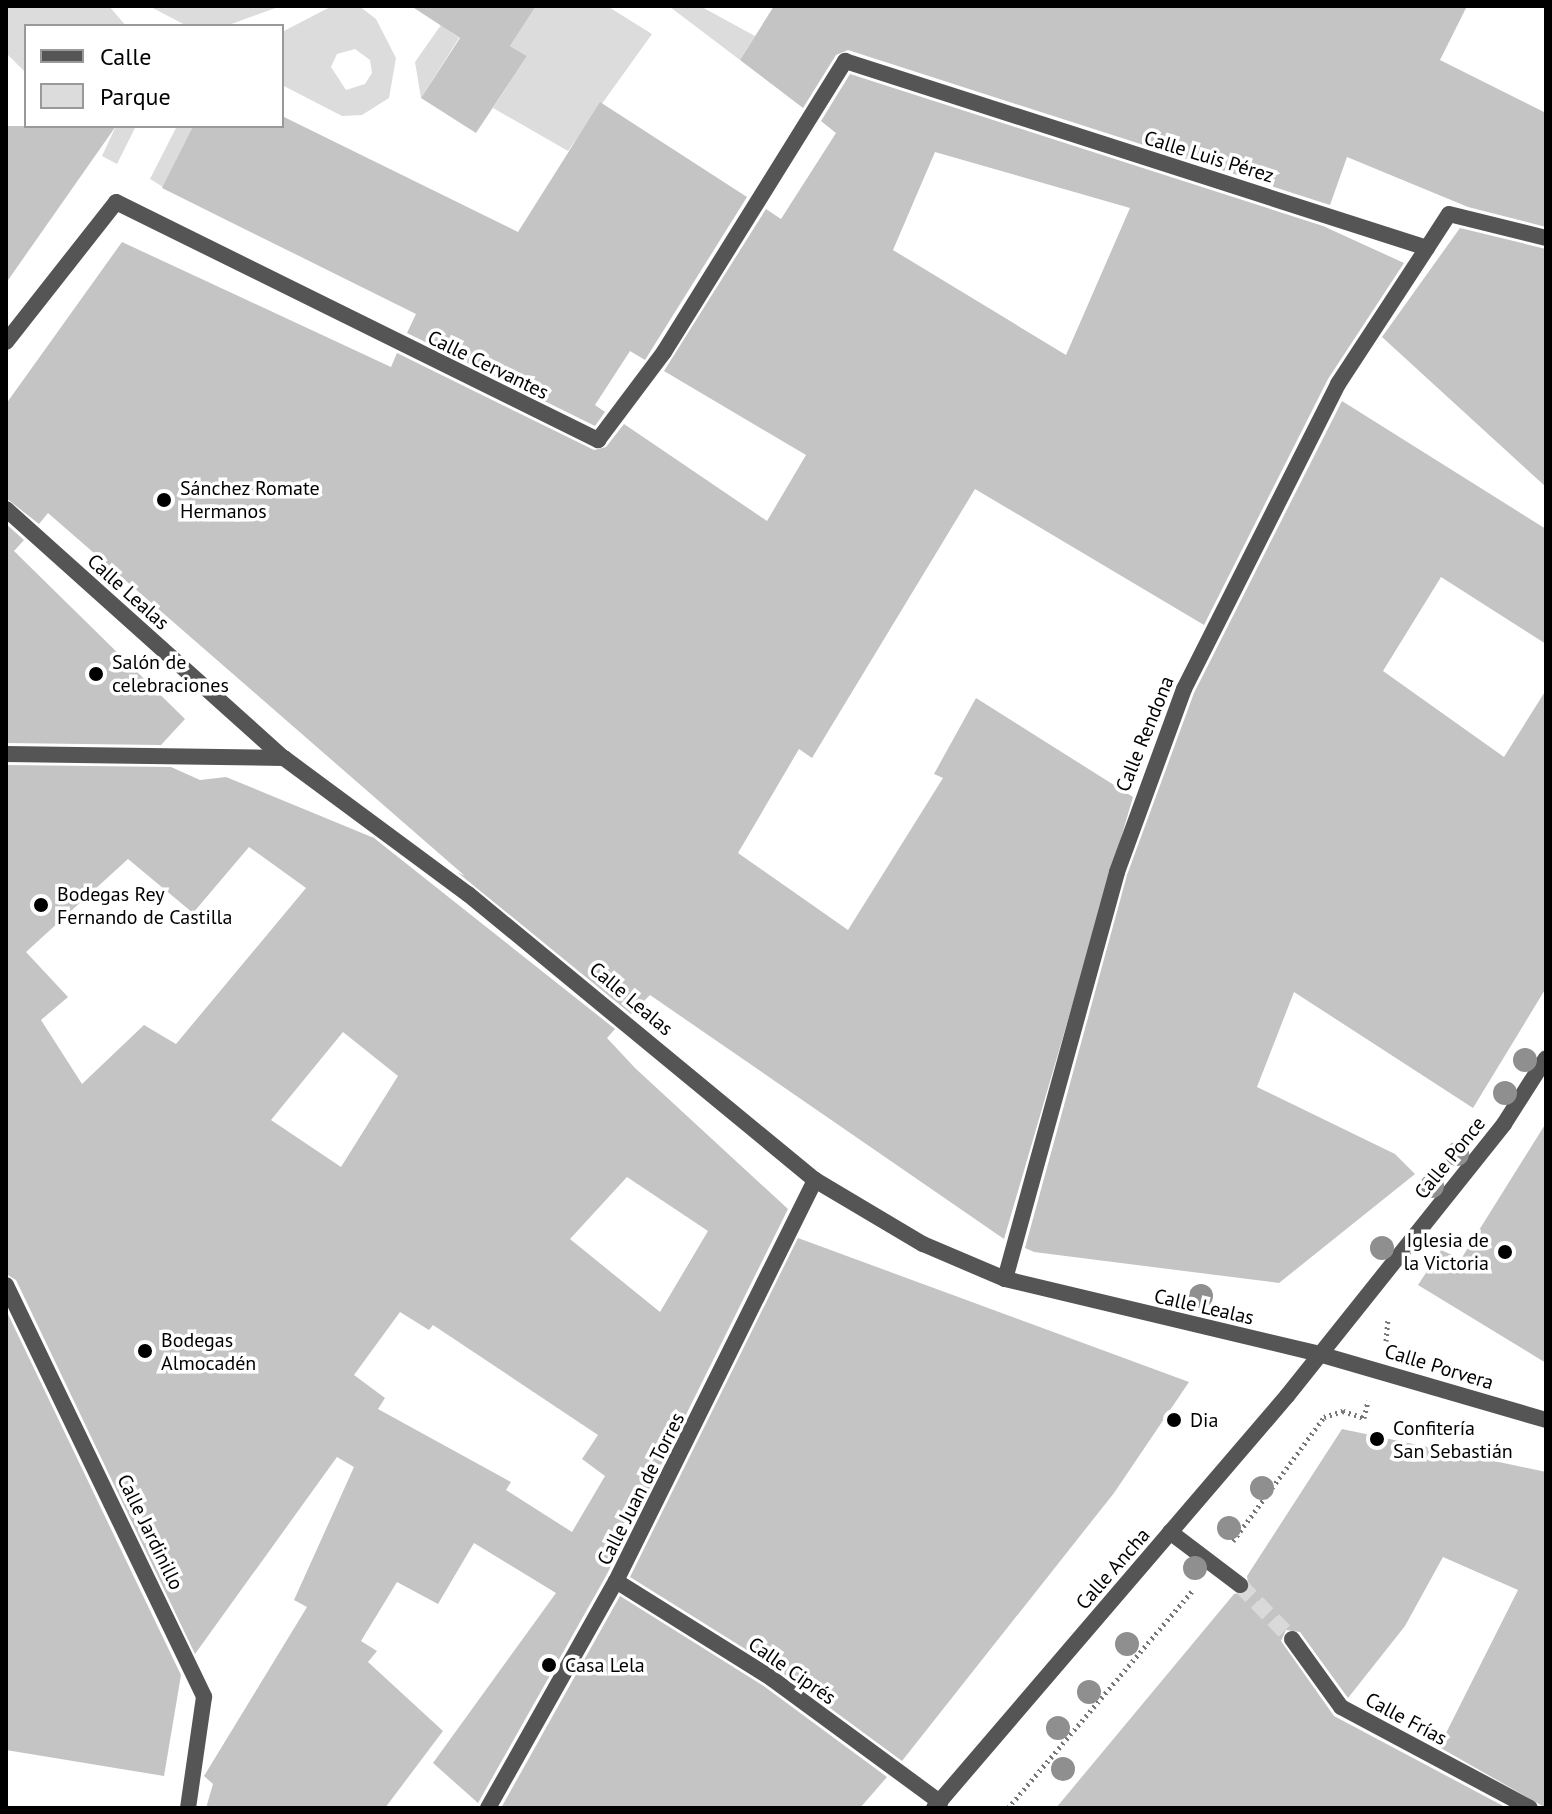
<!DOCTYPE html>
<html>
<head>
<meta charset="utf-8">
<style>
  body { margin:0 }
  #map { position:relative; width:1552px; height:1814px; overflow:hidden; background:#fff; font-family:"PT Sans",sans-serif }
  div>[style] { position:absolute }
  .green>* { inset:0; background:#dcdcdc }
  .building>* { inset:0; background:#c4c4c4 }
  .pedestrian-tunnel>* { height:16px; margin-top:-8px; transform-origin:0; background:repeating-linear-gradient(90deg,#d9d9d9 0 16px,transparent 0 24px) }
  .path>* { height:5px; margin-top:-2.5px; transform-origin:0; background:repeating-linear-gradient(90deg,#777 0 2px,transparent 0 6px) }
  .pedestrian>* { height:16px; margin:-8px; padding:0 8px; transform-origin:8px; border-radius:8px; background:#555 }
  .minor>* { height:16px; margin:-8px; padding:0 8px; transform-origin:8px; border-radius:8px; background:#555 }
  .tertiary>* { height:16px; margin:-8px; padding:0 8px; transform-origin:8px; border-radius:8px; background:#555 }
  .trees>* { width:24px; height:24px; margin:-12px; border-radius:50%; background:#8f8f8f }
  .dots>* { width:22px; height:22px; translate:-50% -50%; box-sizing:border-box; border:4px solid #fff; border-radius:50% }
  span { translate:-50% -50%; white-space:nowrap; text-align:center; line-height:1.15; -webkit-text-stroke:7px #fff; paint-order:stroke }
  .street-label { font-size:20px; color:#000 }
  .poi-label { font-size:20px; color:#000 }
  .left { translate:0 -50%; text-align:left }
  .right { translate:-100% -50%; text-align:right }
  .frame { position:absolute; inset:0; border:8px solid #000; pointer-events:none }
  .legend { position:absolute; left:24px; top:24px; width:260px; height:104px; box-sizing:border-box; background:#fff; border:2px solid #999; margin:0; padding:10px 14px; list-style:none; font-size:24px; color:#000 }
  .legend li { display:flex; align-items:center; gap:16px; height:40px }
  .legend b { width:40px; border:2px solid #999 }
</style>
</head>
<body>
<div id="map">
  <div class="green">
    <i style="clip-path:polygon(6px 6px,109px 6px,126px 26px,26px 26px,26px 73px,6px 53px)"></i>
    <i style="clip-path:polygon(149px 6px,281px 6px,226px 26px,187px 26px)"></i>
    <i style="clip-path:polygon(evenodd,332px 6px,359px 6px,376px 19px,396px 58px,389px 98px,362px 115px,342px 116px,282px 85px,282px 32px,332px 6px,355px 49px,370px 60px,372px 73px,365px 84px,346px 90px,331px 67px,337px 54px,355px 49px)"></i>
    <i style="clip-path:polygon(536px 6px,607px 6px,652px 34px,568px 151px,493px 108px,527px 56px,510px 46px)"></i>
    <i style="clip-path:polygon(700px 6px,755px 36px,740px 60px,670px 7px)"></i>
    <i style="clip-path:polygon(441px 25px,459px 38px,421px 98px,415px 62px)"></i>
    <i style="clip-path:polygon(116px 126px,136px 126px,117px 164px,102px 156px)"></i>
    <i style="clip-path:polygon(177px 126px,193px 126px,163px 187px,150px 179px)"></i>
  </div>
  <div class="building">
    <i style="clip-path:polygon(411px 6px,536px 6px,510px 46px,527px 56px,476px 133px,421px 98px,460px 38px)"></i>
    <i style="clip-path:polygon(774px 6px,1467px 6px,1440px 60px,1546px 113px,1546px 227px,1468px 207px,1347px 157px,1330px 205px,848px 50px,836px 55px,803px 108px,740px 60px)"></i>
    <i style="clip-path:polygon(evenodd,850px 74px,1323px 226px,1404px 263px,1328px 379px,1204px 625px,975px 489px,812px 758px,799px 749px,738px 853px,848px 930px,943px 778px,934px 774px,976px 698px,1133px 797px,1004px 1239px,650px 995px,631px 1014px,457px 872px,465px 876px,48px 513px,39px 524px,6px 498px,6px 404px,122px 242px,391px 367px,397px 353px,594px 450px,606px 447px,624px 424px,767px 521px,806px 455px,664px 371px,766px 209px,781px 219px,836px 133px,821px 121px,850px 74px,935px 152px,1130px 208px,1066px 355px,893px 250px,935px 152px)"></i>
    <i style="clip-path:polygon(600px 102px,747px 197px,645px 360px,630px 351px,595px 405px,605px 412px,595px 426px,407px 333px,416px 314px,162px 188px,193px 126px,282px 126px,282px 116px,518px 232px)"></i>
    <i style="clip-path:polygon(6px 126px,116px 126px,6px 283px)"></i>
    <i style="clip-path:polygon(1460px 228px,1546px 249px,1546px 487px,1382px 337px)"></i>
    <i style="clip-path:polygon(1342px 401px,1546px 529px,1546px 644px,1441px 577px,1383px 671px,1504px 757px,1546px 690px,1546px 988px,1473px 1108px,1294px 992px,1257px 1087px,1395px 1154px,1415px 1174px,1279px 1283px,1034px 1252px,1025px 1248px,1127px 875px,1194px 693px)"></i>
    <i style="clip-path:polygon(6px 524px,24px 540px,14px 551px,185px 719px,161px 745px,6px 743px)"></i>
    <i style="clip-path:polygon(evenodd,6px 765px,171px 767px,200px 780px,226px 777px,374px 838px,615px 1029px,607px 1038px,635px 1068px,788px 1209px,606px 1576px,478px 1803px,433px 1763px,556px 1593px,474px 1543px,438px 1604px,397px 1582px,361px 1641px,377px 1651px,368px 1662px,443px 1731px,385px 1808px,206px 1808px,213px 1784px,204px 1776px,307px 1607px,294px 1600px,354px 1467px,337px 1457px,195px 1654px,16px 1280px,6px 1274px,6px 765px,249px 847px,306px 888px,176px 1044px,144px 1025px,82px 1084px,41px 1020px,68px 997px,26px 952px,128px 859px,193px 913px,249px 847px,6px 765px,343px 1032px,398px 1076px,341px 1167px,271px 1120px,343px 1032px,6px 765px,627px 1177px,708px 1231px,660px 1312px,570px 1239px,627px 1177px,6px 765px,400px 1312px,429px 1330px,433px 1325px,598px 1435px,582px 1459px,605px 1476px,572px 1532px,506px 1490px,511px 1482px,378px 1409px,385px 1398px,354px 1375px,400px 1312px)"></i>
    <i style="clip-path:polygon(1546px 1123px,1546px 1363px,1418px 1285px,1441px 1250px,1461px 1259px)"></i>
    <i style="clip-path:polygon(798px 1238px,1189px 1382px,1114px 1493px,902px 1761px,777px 1669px,630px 1577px)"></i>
    <i style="clip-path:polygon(6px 1310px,181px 1675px,164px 1776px,6px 1750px)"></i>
    <i style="clip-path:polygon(1342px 1429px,1546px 1472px,1546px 1808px,1439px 1747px,1518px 1590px,1443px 1557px,1405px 1626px,1348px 1698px,1300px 1632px,1286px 1630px,1281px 1641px,1334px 1716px,1507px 1808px,1056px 1808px,1234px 1594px,1249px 1591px,1247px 1576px)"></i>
    <i style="clip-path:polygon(620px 1596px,765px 1687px,887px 1777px,860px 1808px,501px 1808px)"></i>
  </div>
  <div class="pedestrian-tunnel">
    <i style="left:1240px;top:1585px;width:75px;rotate:46.1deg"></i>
  </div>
  <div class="path">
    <i style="left:1386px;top:1341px;width:21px;rotate:-85deg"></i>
    <i style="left:1233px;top:1541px;width:154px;rotate:-53.7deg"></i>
    <i style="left:1324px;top:1417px;width:20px;rotate:-18deg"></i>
    <i style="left:1343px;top:1411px;width:22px;rotate:18deg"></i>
    <i style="left:1364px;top:1418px;width:18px;rotate:-77deg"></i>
    <i style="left:1008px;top:1808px;width:287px;rotate:-49.7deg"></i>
  </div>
  <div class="pedestrian">
    <i style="left:1170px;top:1532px;width:88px;rotate:37.1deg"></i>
    <i style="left:616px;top:1581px;width:183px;rotate:32deg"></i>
    <i style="left:771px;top:1678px;width:210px;rotate:36.3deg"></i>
    <i style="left:1292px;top:1639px;width:84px;rotate:54.2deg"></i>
    <i style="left:1341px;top:1707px;width:214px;rotate:28.1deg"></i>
  </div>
  <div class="minor">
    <i style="left:6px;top:342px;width:178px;rotate:-51.8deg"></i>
    <i style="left:116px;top:202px;width:538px;rotate:26.28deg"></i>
    <i style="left:598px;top:440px;width:110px;rotate:-53.1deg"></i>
    <i style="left:664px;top:352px;width:343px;rotate:-58.1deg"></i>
    <i style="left:845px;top:61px;width:611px;rotate:17.81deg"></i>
    <i style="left:1427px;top:248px;width:40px;rotate:-57.1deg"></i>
    <i style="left:1449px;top:214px;width:100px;rotate:13.9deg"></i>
    <i style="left:6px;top:754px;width:278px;rotate:0.8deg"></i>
    <i style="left:1005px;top:1279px;width:422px;rotate:-74.6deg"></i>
    <i style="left:1117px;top:872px;width:195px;rotate:-69.9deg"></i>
    <i style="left:1184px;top:689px;width:342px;rotate:-63.2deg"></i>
    <i style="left:1338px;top:384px;width:163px;rotate:-56.8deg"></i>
    <i style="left:6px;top:1285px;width:457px;rotate:64.3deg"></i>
    <i style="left:204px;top:1697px;width:112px;rotate:98.2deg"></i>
    <i style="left:488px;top:1808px;width:261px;rotate:-60.6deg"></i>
    <i style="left:616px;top:1581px;width:448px;rotate:-63.6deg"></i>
  </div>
  <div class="tertiary">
    <i style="left:6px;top:509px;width:373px;rotate:41.9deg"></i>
    <i style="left:284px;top:758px;width:229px;rotate:36.5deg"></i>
    <i style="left:468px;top:894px;width:450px;rotate:39.5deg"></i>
    <i style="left:815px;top:1180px;width:126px;rotate:30.7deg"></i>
    <i style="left:923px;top:1244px;width:89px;rotate:23.1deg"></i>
    <i style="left:1005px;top:1279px;width:323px;rotate:13.4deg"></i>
    <i style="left:1319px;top:1354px;width:236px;rotate:16.2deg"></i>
    <i style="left:934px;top:1808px;width:543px;rotate:-49.41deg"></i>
    <i style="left:1287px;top:1396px;width:348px;rotate:-51.4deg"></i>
    <i style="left:1504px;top:1124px;width:78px;rotate:-57.5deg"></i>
  </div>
  <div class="trees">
    <i style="left:1525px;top:1060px"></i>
    <i style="left:1505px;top:1093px"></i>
    <i style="left:1457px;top:1154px"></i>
    <i style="left:1432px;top:1186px"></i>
    <i style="left:1382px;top:1248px"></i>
    <i style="left:1201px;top:1296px"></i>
    <i style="left:1262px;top:1488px"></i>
    <i style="left:1229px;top:1528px"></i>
    <i style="left:1195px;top:1568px"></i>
    <i style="left:1127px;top:1644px"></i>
    <i style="left:1089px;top:1692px"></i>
    <i style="left:1058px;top:1728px"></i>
    <i style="left:1063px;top:1769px"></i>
  </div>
  <div class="dots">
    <i style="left:164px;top:500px;background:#000"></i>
    <i style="left:96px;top:674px;background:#000"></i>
    <i style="left:41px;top:905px;background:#000"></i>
    <i style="left:1505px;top:1252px;background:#000"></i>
    <i style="left:145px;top:1351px;background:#000"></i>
    <i style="left:1174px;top:1420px;background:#000"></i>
    <i style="left:1377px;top:1439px;background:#000"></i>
    <i style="left:549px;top:1665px;background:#000"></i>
  </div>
  <div class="street-label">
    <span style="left:1209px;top:157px;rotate:17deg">Calle Luis Pérez</span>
    <span style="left:488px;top:365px;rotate:26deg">Calle Cervantes</span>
    <span style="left:128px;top:592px;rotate:42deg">Calle Lealas</span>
    <span style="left:1145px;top:734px;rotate:-68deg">Calle Rendona</span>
    <span style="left:631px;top:999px;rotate:40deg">Calle Lealas</span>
    <span style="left:1450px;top:1158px;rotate:-51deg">Calle Ponce</span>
    <span style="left:1204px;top:1307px;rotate:13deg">Calle Lealas</span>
    <span style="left:1439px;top:1367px;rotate:17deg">Calle Porvera</span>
    <span style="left:641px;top:1489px;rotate:-63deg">Calle Juan de Torres</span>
    <span style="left:150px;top:1532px;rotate:64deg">Calle Jardinillo</span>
    <span style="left:1113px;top:1569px;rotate:-49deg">Calle Ancha</span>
    <span style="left:792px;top:1671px;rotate:35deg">Calle Ciprés</span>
    <span style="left:1406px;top:1719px;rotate:28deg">Calle Frías</span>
  </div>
  <div class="poi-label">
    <span class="left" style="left:180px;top:500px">Sánchez Romate<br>Hermanos</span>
    <span class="left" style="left:112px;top:674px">Salón de<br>celebraciones</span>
    <span class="left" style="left:57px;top:906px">Bodegas Rey<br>Fernando de Castilla</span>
    <span class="right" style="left:1489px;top:1252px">Iglesia de<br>la Victoria</span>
    <span class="left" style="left:161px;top:1352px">Bodegas<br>Almocadén</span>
    <span class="left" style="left:1190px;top:1420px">Dia</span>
    <span class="left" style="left:1393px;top:1440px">Confitería<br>San Sebastián</span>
    <span class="left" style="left:565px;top:1665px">Casa Lela</span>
  </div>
  <div class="frame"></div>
  <ul class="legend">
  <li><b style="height:10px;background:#555"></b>Calle</li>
  <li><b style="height:22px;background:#dcdcdc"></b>Parque</li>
  </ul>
</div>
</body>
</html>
